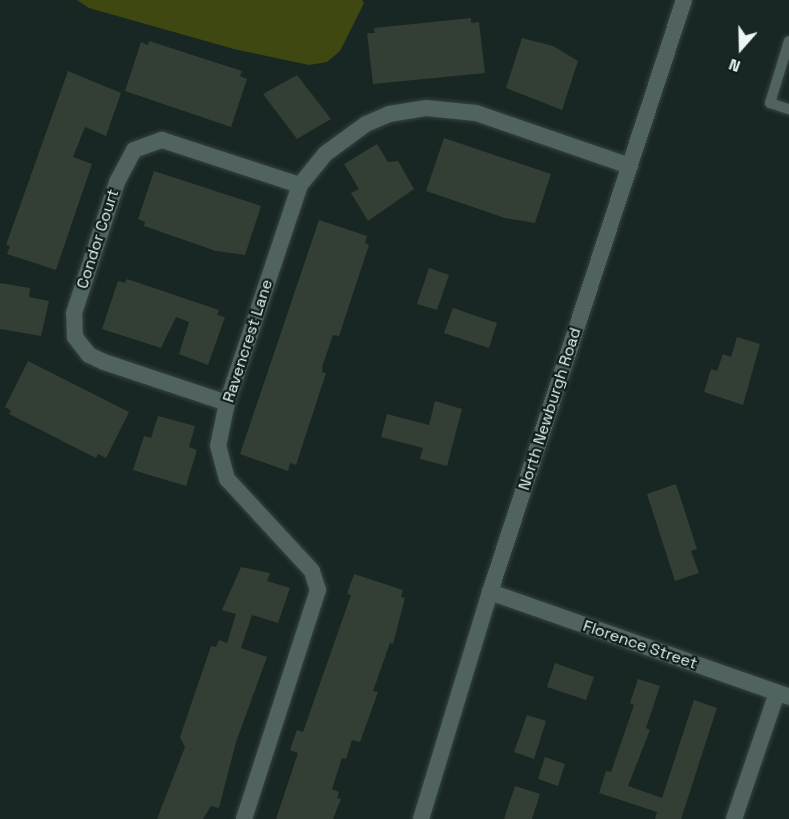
<!DOCTYPE html>
<html>
<head>
<meta charset="utf-8">
<style>
  body { margin:0 }
  #map { position:relative; width:789px; height:819px; overflow:hidden; background:#182724; font-family:"Space Grotesk",sans-serif }
  div>[style] { position:absolute }
  .green>* { inset:0; background:#3f4811 }
  .building>* { inset:0; background:#333e35 }
  .roads { filter:drop-shadow(0 0 2px #364341) drop-shadow(0 0 2px #364341) }
  .service>* { height:10px; margin:-5px; padding:0 5px; transform-origin:5px; border-radius:5px; background:#51635f }
  .minor>* { height:16px; margin:-8px; padding:0 8px; transform-origin:8px; border-radius:8px; background:#51635f }
  .secondary>* { height:16px; margin:-8px; padding:0 8px; transform-origin:8px; border-radius:8px; background:#51635f }
  span { translate:-50% -50%; white-space:nowrap; text-align:center; line-height:1.15; -webkit-text-stroke:4.5px #0e1e1b; paint-order:stroke }
  .street-label { font-size:16px; color:#ecf6f4 }
  .north { position:absolute; left:711px; top:18px; width:60px; height:60px; -webkit-text-stroke:4px #0e1e1b; paint-order:stroke; rotate:200deg; font-size:16px; font-weight:700; line-height:24px; text-align:center; color:#ecf6f4 }
  .north::after { content:''; display:block; margin:auto; width:21px; height:27px; background:#ecf6f4; clip-path:polygon(50% 0,100% 100%,50% 72%,0 100%) }
</style>
</head>
<body>
<div id="map">
  <div class="green">
    <i style="clip-path:polygon(77px 0,362px 0,364px 3px,340px 51px,327px 62px,309px 65px,234px 49px,89px 8px)"></i>
  </div>
  <div class="building">
    <i style="clip-path:polygon(471px 18px,471px 23px,479px 22px,485px 73px,373px 84px,367px 33px,375px 33px,374px 28px)"></i>
    <i style="clip-path:polygon(522px 38px,553px 46px,578px 61px,562px 110px,506px 88px)"></i>
    <i style="clip-path:polygon(149px 41px,242px 71px,240px 76px,247px 79px,231px 127px,125px 91px,141px 42px,148px 45px)"></i>
    <i style="clip-path:polygon(68px 71px,121px 93px,106px 136px,85px 127px,73px 157px,92px 164px,56px 270px,7px 254px,10px 246px,6px 245px)"></i>
    <i style="clip-path:polygon(297px 75px,331px 119px,297px 139px,263px 94px)"></i>
    <i style="clip-path:polygon(444px 138px,551px 174px,535px 223px,505px 218px,426px 191px)"></i>
    <i style="clip-path:polygon(377px 144px,388px 162px,398px 161px,414px 189px,368px 221px,351px 193px,359px 189px,344px 164px)"></i>
    <i style="clip-path:polygon(154px 171px,261px 206px,245px 255px,216px 251px,144px 226px,145px 222px,138px 219px)"></i>
    <i style="clip-path:polygon(319px 220px,367px 236px,365px 243px,369px 245px,339px 336px,333px 335px,323px 364px,322px 372px,326px 373px,296px 465px,290px 463px,288px 471px,240px 454px)"></i>
    <i style="clip-path:polygon(429px 268px,449px 275px,437px 310px,417px 304px)"></i>
    <i style="clip-path:polygon(127px 279px,219px 310px,217px 315px,225px 317px,208px 365px,179px 354px,189px 322px,176px 317px,161px 348px,102px 329px,118px 281px,125px 283px)"></i>
    <i style="clip-path:polygon(0 283px,30px 288px,29px 297px,49px 301px,41px 336px,0 329px)"></i>
    <i style="clip-path:polygon(453px 308px,497px 323px,489px 348px,444px 333px)"></i>
    <i style="clip-path:polygon(737px 337px,760px 344px,743px 405px,704px 392px,711px 369px,717px 371px,723px 354px,731px 357px)"></i>
    <i style="clip-path:polygon(28px 361px,129px 412px,106px 458px,98px 454px,96px 458px,9px 414px,11px 411px,5px 407px)"></i>
    <i style="clip-path:polygon(435px 401px,462px 409px,447px 466px,420px 459px,423px 448px,381px 437px,387px 414px,429px 425px)"></i>
    <i style="clip-path:polygon(158px 416px,195px 426px,189px 447px,197px 450px,186px 486px,133px 470px,144px 436px,151px 438px)"></i>
    <i style="clip-path:polygon(676px 484px,697px 549px,691px 551px,699px 573px,675px 581px,647px 494px)"></i>
    <i style="clip-path:polygon(241px 567px,270px 573px,267px 581px,290px 588px,278px 623px,252px 615px,241px 648px,267px 657px,236px 742px,219px 808px,211px 806px,203px 819px,157px 819px,185px 747px,180px 737px,211px 646px,216px 647px,219px 640px,227px 643px,236px 614px,222px 610px)"></i>
    <i style="clip-path:polygon(354px 574px,403px 590px,401px 597px,405px 598px,393px 644px,390px 643px,373px 691px,378px 692px,360px 742px,352px 740px,346px 759px,342px 758px,332px 789px,339px 792px,337px 798px,341px 799px,333px 819px,276px 819px,298px 753px,290px 750px,297px 730px,303px 732px,351px 595px,347px 594px)"></i>
    <i style="clip-path:polygon(555px 663px,594px 677px,586px 700px,547px 687px)"></i>
    <i style="clip-path:polygon(638px 679px,660px 686px,646px 728px,650px 730px,628px 786px,662px 798px,694px 700px,717px 708px,681px 819px,655px 819px,657px 812px,599px 793px,606px 771px,611px 772px,634px 705px,630px 703px)"></i>
    <i style="clip-path:polygon(527px 715px,546px 721px,534px 759px,514px 752px)"></i>
    <i style="clip-path:polygon(545px 757px,565px 764px,558px 786px,538px 779px)"></i>
    <i style="clip-path:polygon(515px 786px,540px 794px,532px 819px,504px 819px)"></i>
  </div>
  <div class="roads">
    <div class="service">
      <i style="left:789px;top:41px;width:65px;rotate:107deg"></i>
      <i style="left:770px;top:103px;width:20px;rotate:18deg"></i>
    </div>
    <div class="minor">
      <i style="left:227px;top:403px;width:130px;rotate:-161.6deg"></i>
      <i style="left:104px;top:362px;width:17px;rotate:-155deg"></i>
      <i style="left:89px;top:355px;width:23px;rotate:-128deg"></i>
      <i style="left:75px;top:337px;width:24px;rotate:-92deg"></i>
      <i style="left:74px;top:313px;width:138px;rotate:-71.8deg"></i>
      <i style="left:117px;top:182px;width:36px;rotate:-62deg"></i>
      <i style="left:134px;top:150px;width:30px;rotate:-20deg"></i>
      <i style="left:162px;top:140px;width:145px;rotate:18.1deg"></i>
      <i style="left:490px;top:592px;width:317px;rotate:19.3deg"></i>
      <i style="left:244px;top:819px;width:241px;rotate:-72.1deg"></i>
      <i style="left:318px;top:590px;width:20px;rotate:-108deg"></i>
      <i style="left:312px;top:571px;width:125px;rotate:-132.7deg"></i>
      <i style="left:227px;top:479px;width:34px;rotate:-105deg"></i>
      <i style="left:218px;top:446px;width:44px;rotate:-78.2deg"></i>
      <i style="left:227px;top:403px;width:230px;rotate:-71.5deg"></i>
      <i style="left:300px;top:185px;width:40px;rotate:-51deg"></i>
      <i style="left:325px;top:154px;width:51px;rotate:-36.2deg"></i>
      <i style="left:366px;top:124px;width:25px;rotate:-23deg"></i>
      <i style="left:389px;top:114px;width:37px;rotate:-9deg"></i>
      <i style="left:426px;top:108px;width:50px;rotate:5.7deg"></i>
      <i style="left:476px;top:113px;width:163px;rotate:19deg"></i>
      <i style="left:734px;top:819px;width:133px;rotate:-71.2deg"></i>
    </div>
    <div class="secondary">
      <i style="left:421px;top:819px;width:237px;rotate:-73.1deg"></i>
      <i style="left:490px;top:592px;width:623px;rotate:-71.86deg"></i>
    </div>
  </div>
  <div class="street-label">
    <span style="left:98px;top:239px;rotate:-72deg">Condor Court</span>
    <span style="left:248px;top:341px;rotate:-72deg">Ravencrest Lane</span>
    <span style="left:550px;top:409px;rotate:-72deg">North Newburgh Road</span>
    <span style="left:640px;top:645px;rotate:19deg">Florence Street</span>
  </div>
  <div class="north">N</div>
</div>
</body>
</html>
